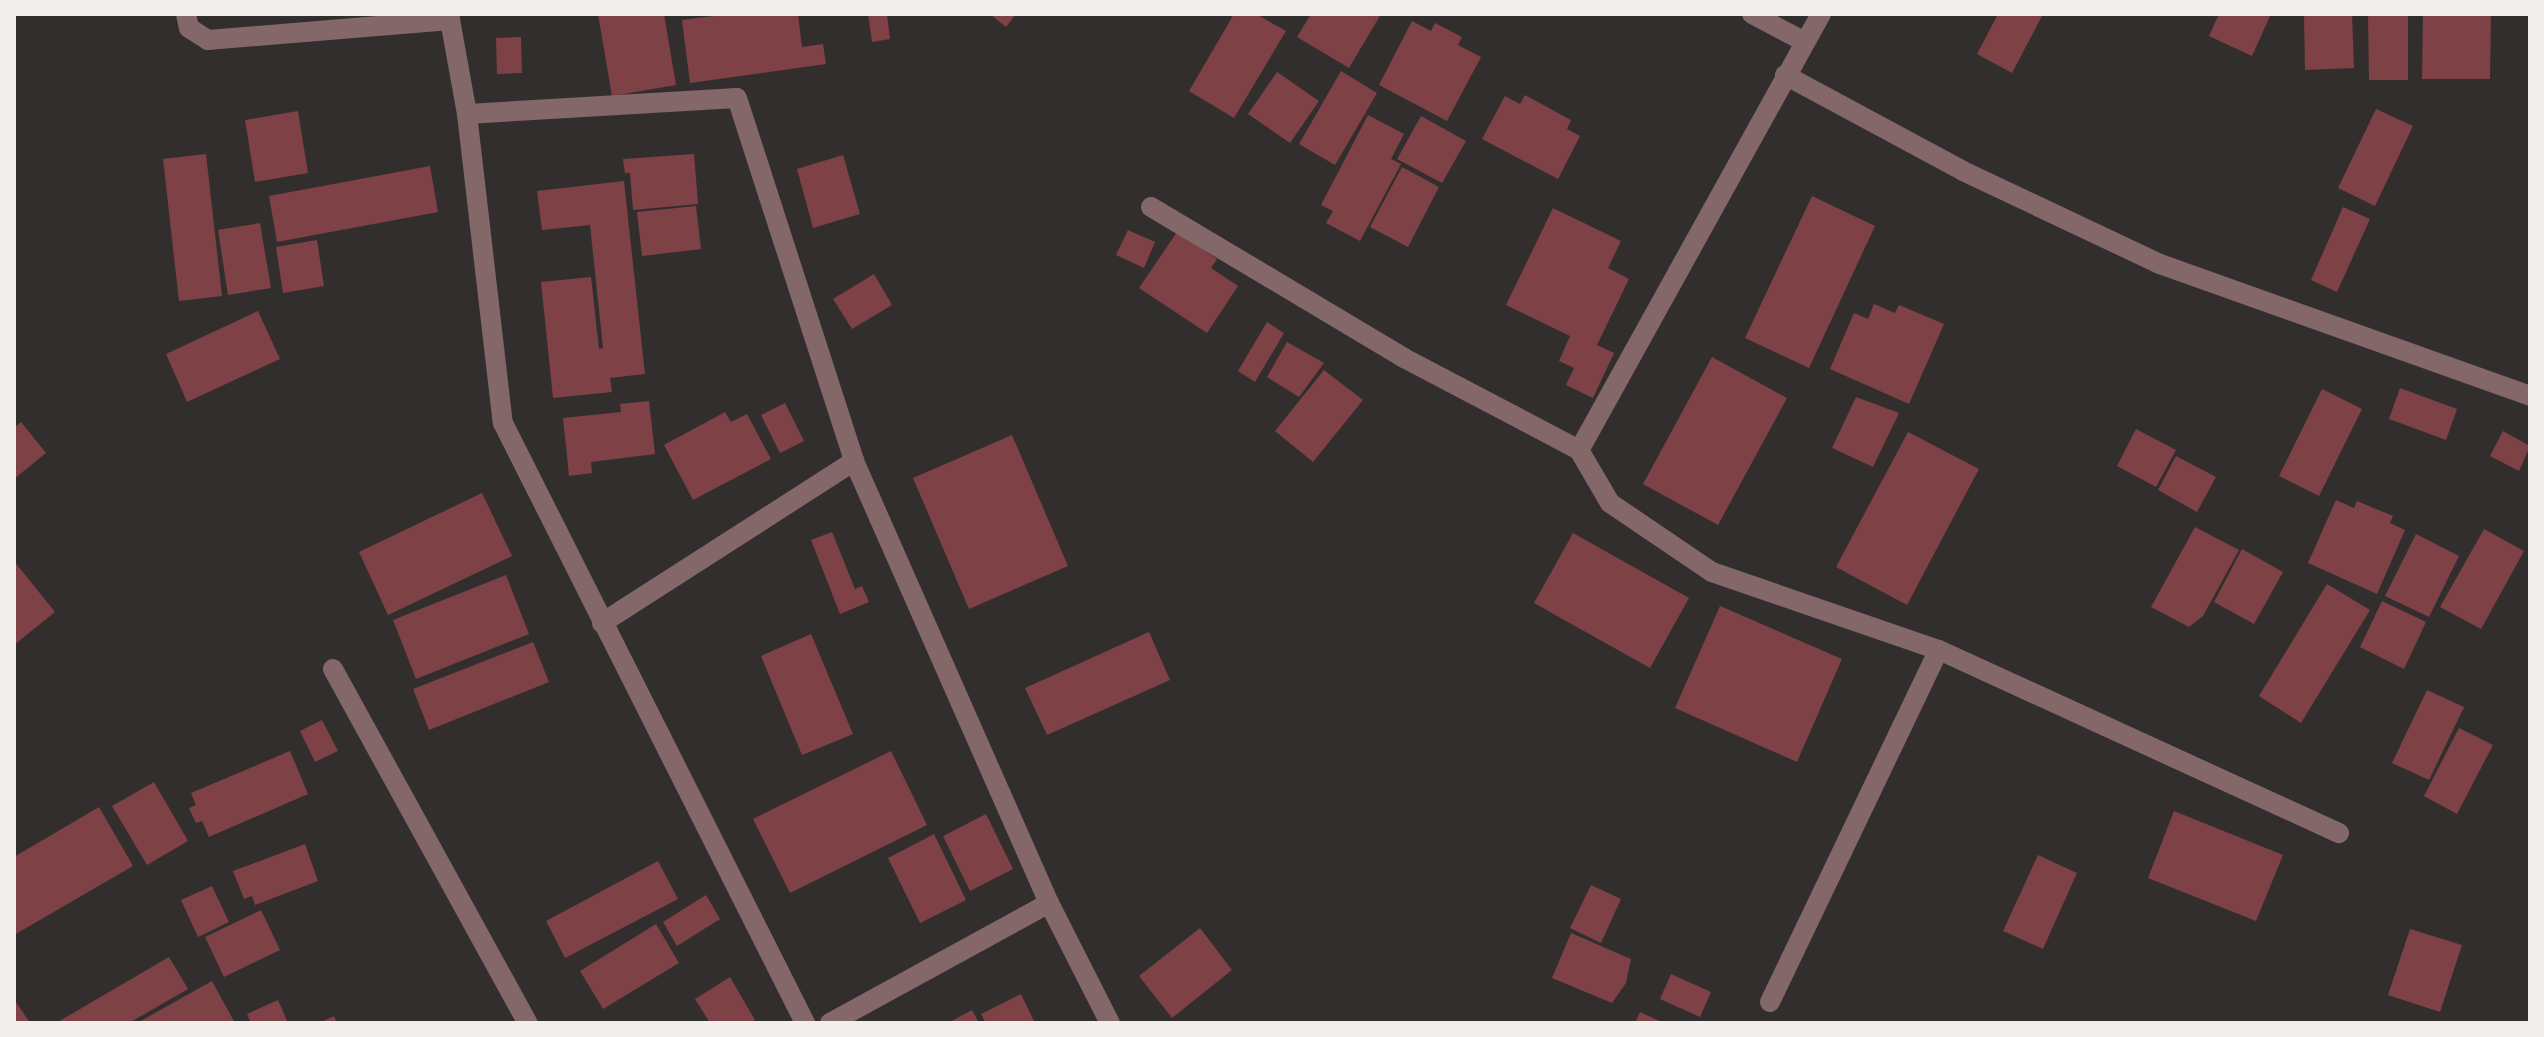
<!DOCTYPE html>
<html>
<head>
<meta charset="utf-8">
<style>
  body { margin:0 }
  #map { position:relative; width:2544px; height:1037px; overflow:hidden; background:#332e2e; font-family:"Roboto Condensed",sans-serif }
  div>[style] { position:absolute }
  .building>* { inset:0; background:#7d4146 }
  .minor>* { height:20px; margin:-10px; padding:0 10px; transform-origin:10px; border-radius:10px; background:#846768 }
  span { translate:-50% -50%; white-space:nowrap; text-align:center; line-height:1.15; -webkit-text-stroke:6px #332e2e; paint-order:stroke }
  .frame { position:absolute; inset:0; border:16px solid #f1eeee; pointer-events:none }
</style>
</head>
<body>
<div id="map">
  <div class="building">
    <i style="clip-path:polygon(598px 14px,664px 14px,676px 85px,612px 96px)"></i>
    <i style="clip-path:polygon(729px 14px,798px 14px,802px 47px,823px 44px,826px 64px,690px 83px,682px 20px)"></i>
    <i style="clip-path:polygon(868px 14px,887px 14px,890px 39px,872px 42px)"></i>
    <i style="clip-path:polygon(990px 14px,1016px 14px,1006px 27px)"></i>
    <i style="clip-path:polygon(1234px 14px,1256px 14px,1286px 31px,1234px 118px,1189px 91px)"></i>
    <i style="clip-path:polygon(1311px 14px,1381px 14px,1349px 68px,1297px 37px)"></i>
    <i style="clip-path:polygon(1998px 14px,2043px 14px,2012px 73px,1977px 54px)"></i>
    <i style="clip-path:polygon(2219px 14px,2271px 14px,2252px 56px,2209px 36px)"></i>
    <i style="clip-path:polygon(2304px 14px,2352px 14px,2354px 68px,2305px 70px)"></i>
    <i style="clip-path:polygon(2368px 14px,2408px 14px,2408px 80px,2369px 80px)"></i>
    <i style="clip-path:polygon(2423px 14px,2491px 14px,2490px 79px,2422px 79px)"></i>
    <i style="clip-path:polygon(1412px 21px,1431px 31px,1435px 23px,1462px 37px,1458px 45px,1481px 57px,1447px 121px,1379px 85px)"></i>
    <i style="clip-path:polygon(521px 37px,522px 73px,497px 74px,496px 38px)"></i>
    <i style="clip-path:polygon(1341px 71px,1377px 93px,1335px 165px,1299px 144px)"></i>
    <i style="clip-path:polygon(1277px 72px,1319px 101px,1290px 143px,1248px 114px)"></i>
    <i style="clip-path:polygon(1525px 95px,1571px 120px,1567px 129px,1580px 136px,1558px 179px,1482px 139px,1505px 96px,1520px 104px)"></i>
    <i style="clip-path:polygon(2376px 109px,2413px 126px,2375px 206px,2338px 188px)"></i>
    <i style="clip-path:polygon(298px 111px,308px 173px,255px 182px,245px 120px)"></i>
    <i style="clip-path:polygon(1368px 115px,1404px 134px,1391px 159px,1401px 164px,1360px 241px,1326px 223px,1333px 211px,1321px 205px)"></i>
    <i style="clip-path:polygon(1421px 116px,1466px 141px,1442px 183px,1397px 159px)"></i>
    <i style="clip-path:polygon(206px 154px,222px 296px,179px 301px,163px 159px)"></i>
    <i style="clip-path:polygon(694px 154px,698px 204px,633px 210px,630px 173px,625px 173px,623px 159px)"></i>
    <i style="clip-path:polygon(843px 155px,860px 214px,813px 228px,797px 169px)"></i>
    <i style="clip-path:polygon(430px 166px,438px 212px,277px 242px,269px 196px)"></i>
    <i style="clip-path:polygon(1402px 167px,1439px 187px,1408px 247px,1370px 227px)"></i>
    <i style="clip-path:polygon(624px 181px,645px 374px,610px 378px,612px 392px,553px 398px,541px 282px,591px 277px,599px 349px,603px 348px,590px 225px,542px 230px,537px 191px)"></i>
    <i style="clip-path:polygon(1812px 196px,1875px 226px,1809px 368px,1745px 338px)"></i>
    <i style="clip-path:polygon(696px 206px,701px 249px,642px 256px,637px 212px)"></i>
    <i style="clip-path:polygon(2343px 207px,2370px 219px,2337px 292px,2311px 280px)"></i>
    <i style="clip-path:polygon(1553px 208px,1621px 241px,1608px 268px,1629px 279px,1597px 345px,1614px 353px,1593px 398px,1566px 385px,1574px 368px,1559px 361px,1570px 336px,1506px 305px)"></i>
    <i style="clip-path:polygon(260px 223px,271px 288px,228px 295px,218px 230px)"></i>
    <i style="clip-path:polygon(1128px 230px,1155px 242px,1144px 268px,1116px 255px)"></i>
    <i style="clip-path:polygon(1177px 232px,1217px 259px,1211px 268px,1238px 286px,1207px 333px,1139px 288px)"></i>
    <i style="clip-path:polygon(317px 240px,324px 286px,283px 293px,276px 247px)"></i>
    <i style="clip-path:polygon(874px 274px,892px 305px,852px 329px,833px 299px)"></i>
    <i style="clip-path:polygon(1874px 304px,1895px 313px,1899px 305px,1944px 324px,1909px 404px,1830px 369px,1854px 313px,1868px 319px)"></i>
    <i style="clip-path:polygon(258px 311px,280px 359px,187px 402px,166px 354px)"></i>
    <i style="clip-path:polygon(1267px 322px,1284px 333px,1255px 382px,1238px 371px)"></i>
    <i style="clip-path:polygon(1287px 342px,1324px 363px,1299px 397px,1267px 377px)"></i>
    <i style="clip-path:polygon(1712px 357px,1787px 398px,1718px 525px,1643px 484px)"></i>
    <i style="clip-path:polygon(1324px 370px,1363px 400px,1313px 462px,1275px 431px)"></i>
    <i style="clip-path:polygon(2400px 388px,2457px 409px,2446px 440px,2389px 419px)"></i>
    <i style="clip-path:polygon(2322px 389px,2362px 409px,2319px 496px,2279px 476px)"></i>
    <i style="clip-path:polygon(1856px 397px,1899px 413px,1873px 467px,1832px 448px)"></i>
    <i style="clip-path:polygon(649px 401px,655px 454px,591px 462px,592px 473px,569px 476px,563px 418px,621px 412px,620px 404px)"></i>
    <i style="clip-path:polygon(785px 403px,804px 441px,780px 453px,761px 415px)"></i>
    <i style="clip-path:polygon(725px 412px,731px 422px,747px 414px,771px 459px,693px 500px,664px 445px)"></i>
    <i style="clip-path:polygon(21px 422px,46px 453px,14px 479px,14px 428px)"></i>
    <i style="clip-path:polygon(2136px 429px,2176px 450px,2156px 487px,2117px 466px)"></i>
    <i style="clip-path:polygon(2503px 431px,2530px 446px,2519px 471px,2490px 456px)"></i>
    <i style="clip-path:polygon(1908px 432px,1979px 469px,1907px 605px,1836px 567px)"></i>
    <i style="clip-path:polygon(1012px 435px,1068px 566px,969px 609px,913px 478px)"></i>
    <i style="clip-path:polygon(2176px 456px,2216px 477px,2197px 512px,2158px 490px)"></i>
    <i style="clip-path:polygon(482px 493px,512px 556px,388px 615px,359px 552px)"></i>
    <i style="clip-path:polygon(2336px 500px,2354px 508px,2357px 501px,2393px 516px,2390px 523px,2405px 530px,2377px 594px,2308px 563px)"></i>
    <i style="clip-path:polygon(2195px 527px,2239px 550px,2203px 616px,2189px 627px,2151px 607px)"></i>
    <i style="clip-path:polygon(2484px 529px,2524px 551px,2481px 629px,2440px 607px)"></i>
    <i style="clip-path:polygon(832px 532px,855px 589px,862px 586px,869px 602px,840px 614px,811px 540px)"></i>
    <i style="clip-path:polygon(1573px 533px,1689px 598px,1650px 668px,1534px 603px)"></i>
    <i style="clip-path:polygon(2416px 534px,2459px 556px,2429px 617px,2385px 596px)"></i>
    <i style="clip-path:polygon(2242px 549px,2283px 572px,2254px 624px,2214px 602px)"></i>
    <i style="clip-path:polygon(14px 561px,55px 612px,14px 645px)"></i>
    <i style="clip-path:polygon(506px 575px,529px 634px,416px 679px,393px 620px)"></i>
    <i style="clip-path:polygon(2327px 584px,2370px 610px,2301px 723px,2259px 696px)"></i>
    <i style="clip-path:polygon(2382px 601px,2426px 622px,2404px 669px,2360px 647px)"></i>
    <i style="clip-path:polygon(1720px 606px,1842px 659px,1797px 762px,1675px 708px)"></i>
    <i style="clip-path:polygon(1149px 632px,1170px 680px,1047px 735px,1025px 688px)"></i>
    <i style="clip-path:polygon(811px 634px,853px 734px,802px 755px,761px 656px)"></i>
    <i style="clip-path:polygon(533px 642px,549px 682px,429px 730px,413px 689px)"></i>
    <i style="clip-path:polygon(2427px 690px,2464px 707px,2429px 780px,2392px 763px)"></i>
    <i style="clip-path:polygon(322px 720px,338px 751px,315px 762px,300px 731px)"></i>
    <i style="clip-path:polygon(2459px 728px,2493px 745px,2457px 814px,2424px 796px)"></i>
    <i style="clip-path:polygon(290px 751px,308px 794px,209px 837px,202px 821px,196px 823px,189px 808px,196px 805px,191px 793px)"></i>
    <i style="clip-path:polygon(891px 751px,927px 825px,790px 893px,753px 819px)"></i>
    <i style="clip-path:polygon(154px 782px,188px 841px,147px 865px,112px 806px)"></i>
    <i style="clip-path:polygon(99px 807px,133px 866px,14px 935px,14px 857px)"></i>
    <i style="clip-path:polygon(2174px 811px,2283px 855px,2256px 921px,2148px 878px)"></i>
    <i style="clip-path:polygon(986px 814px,1013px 869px,970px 891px,943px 836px)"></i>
    <i style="clip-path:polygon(934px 834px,966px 900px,920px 923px,888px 858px)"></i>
    <i style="clip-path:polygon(305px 844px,318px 881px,255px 905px,252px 896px,244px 899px,233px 871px)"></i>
    <i style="clip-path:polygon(2038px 855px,2077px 873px,2043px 949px,2003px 931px)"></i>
    <i style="clip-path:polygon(658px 861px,678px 899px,565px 958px,546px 921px)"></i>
    <i style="clip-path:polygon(1591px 885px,1621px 899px,1601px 943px,1570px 928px)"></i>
    <i style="clip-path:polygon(212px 886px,229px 922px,198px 937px,181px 900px)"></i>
    <i style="clip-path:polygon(706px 895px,720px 919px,677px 946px,663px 922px)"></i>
    <i style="clip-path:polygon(261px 910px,280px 950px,224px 977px,205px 937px)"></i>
    <i style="clip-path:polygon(656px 924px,679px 963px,603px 1009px,580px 971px)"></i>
    <i style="clip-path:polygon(1200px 928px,1232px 970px,1172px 1018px,1139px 976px)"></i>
    <i style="clip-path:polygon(2410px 929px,2462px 945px,2440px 1012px,2388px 995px)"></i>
    <i style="clip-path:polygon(1571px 933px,1631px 959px,1626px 983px,1612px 1003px,1552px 978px)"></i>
    <i style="clip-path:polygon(169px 957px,188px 989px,129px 1023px,56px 1023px)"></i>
    <i style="clip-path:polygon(1671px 974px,1711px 992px,1700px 1017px,1660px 999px)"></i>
    <i style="clip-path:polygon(730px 977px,755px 1020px,750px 1023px,710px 1023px,695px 999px)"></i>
    <i style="clip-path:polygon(212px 981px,235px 1023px,137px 1023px)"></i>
    <i style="clip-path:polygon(1021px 994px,1035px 1023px,986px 1023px,981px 1014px)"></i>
    <i style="clip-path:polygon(14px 999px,30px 1023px,14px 1023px)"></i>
    <i style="clip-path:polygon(278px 1000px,288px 1023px,251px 1023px,247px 1014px)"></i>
    <i style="clip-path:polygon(972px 1010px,979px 1023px,948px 1023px)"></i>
    <i style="clip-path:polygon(1640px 1012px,1664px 1023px,1635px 1023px)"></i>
    <i style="clip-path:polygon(334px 1016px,337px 1023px,319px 1023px)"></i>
  </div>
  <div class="minor">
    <i style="left:186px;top:14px;width:14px;rotate:78deg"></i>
    <i style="left:189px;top:28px;width:22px;rotate:32deg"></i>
    <i style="left:208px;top:40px;width:243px;rotate:-4.7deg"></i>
    <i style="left:449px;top:14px;width:102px;rotate:79.8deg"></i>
    <i style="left:467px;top:114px;width:311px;rotate:83.4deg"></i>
    <i style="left:503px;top:423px;width:672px;rotate:63.28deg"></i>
    <i style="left:1752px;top:14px;width:60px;rotate:27.8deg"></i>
    <i style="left:1821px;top:14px;width:499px;rotate:119deg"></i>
    <i style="left:1579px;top:450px;width:61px;rotate:59.7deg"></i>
    <i style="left:1610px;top:503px;width:123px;rotate:34.1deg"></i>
    <i style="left:1712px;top:572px;width:240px;rotate:19deg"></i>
    <i style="left:1939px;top:650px;width:440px;rotate:24.6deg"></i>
    <i style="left:1785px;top:75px;width:202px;rotate:28.3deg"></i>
    <i style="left:1963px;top:171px;width:218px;rotate:25.3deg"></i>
    <i style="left:2160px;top:264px;width:393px;rotate:19.6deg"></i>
    <i style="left:467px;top:114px;width:270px;rotate:-3.4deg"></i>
    <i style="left:737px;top:98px;width:381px;rotate:72.1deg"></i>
    <i style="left:854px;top:461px;width:483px;rotate:66.2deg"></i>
    <i style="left:1049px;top:903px;width:135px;rotate:63.1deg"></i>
    <i style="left:1151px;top:207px;width:295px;rotate:30.8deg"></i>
    <i style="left:1404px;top:358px;width:198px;rotate:27.7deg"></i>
    <i style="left:602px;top:623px;width:300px;rotate:-32.7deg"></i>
    <i style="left:333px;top:669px;width:404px;rotate:61.2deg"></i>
    <i style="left:1770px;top:1002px;width:390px;rotate:-64.4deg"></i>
    <i style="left:830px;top:1023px;width:250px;rotate:-28.7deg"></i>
  </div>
  <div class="frame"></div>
</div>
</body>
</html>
